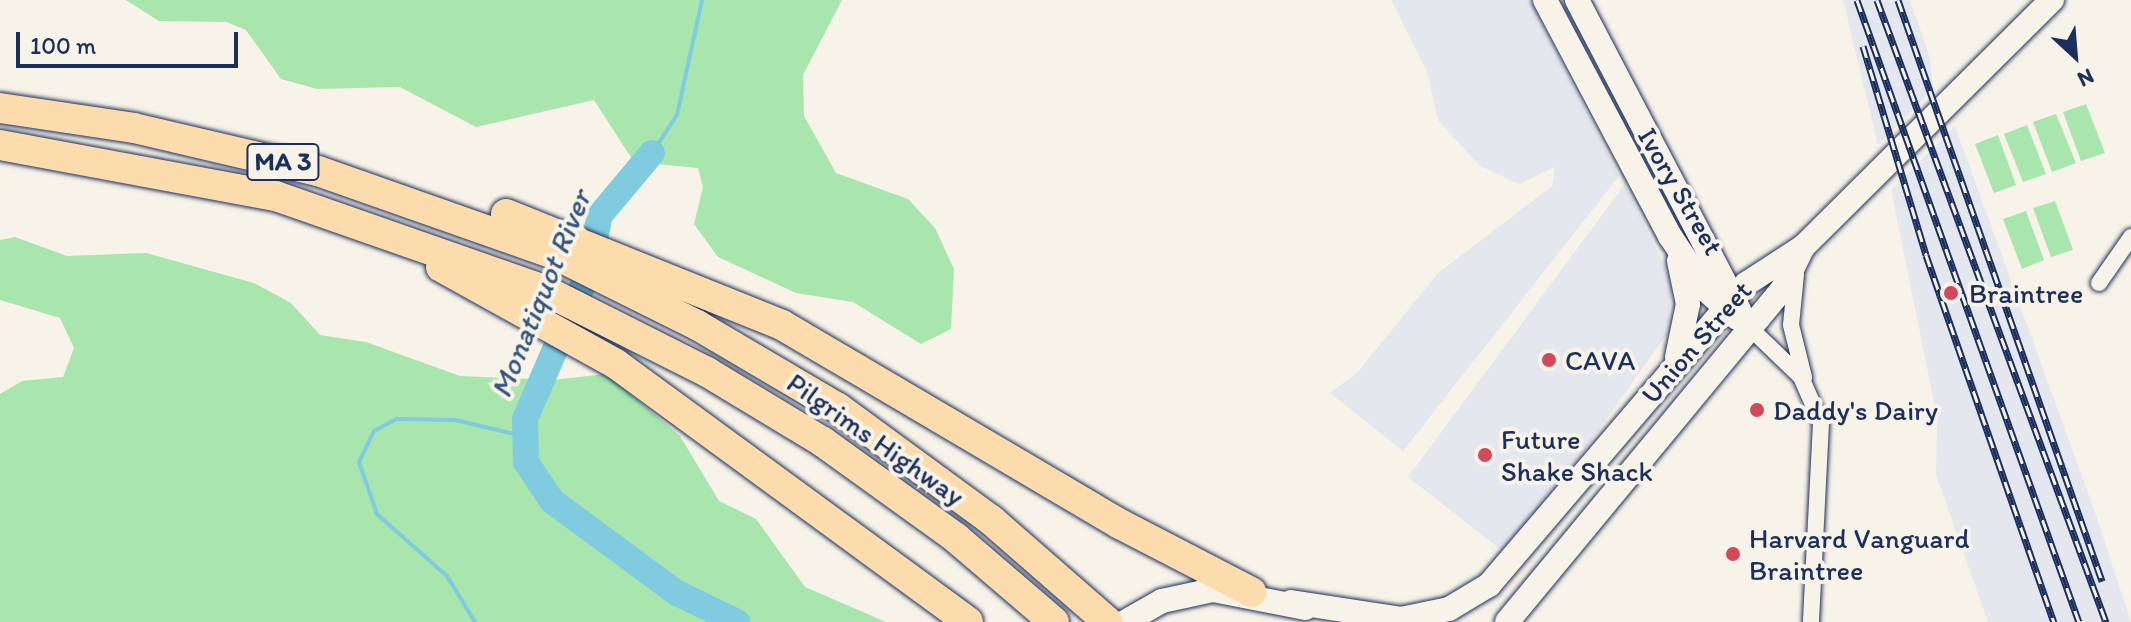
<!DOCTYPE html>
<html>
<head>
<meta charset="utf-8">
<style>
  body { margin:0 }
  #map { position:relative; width:2131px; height:622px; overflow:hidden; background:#f7f3e8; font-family:Itim,sans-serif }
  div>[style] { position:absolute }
  .built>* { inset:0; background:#e5e7ee }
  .green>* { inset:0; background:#a8e6ae }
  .stream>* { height:4px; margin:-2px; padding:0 2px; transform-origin:2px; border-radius:2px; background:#80cbe0 }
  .river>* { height:26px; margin:-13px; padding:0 13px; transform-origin:13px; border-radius:13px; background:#80cbe0 }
  .roads { filter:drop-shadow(0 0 2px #1b2f5e) drop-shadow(0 0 2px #1b2f5e) }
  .street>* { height:16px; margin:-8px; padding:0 8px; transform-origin:8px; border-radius:8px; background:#f7f3e8 }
  .secondary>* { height:24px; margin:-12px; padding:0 12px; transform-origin:12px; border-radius:12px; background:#f7f3e8 }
  .highway>* { height:30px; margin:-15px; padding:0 15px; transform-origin:15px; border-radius:15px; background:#fcdcac }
  .rail>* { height:7px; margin-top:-3.5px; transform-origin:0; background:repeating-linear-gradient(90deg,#f7f3e8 0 12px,#1b2f5e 0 24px); box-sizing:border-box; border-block:2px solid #1b2f5e }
  .dots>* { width:22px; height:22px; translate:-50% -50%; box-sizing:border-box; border:4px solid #f7f3e8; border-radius:50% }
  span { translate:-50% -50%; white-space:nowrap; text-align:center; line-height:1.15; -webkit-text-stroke:8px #f7f3e8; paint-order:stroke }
  .shield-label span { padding:2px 6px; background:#f7f3e8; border:2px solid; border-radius:6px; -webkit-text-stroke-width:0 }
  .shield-label { font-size:26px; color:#1b2f5e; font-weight:700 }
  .street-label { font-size:28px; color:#1b2f5e }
  .poi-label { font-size:28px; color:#1b2f5e }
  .left { translate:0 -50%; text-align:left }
  .water-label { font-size:30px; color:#34567e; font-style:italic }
  .north { position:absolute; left:2035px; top:16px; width:80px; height:80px; -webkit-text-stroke:6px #f7f3e8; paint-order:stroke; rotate:154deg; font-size:22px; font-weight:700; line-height:32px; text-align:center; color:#1b2f5e }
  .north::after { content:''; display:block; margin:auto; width:28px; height:36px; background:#1b2f5e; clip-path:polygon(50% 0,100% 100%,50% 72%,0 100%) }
  .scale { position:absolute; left:16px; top:32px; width:222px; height:36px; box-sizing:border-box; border:4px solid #1b2f5e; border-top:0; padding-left:10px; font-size:24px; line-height:28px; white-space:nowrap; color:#1b2f5e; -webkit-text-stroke:6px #f7f3e8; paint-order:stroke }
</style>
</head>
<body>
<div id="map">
  <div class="built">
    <i style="clip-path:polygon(1391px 0,1530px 0,1619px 176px,1403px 451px,1330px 393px,1358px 372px,1437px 274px,1552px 186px,1555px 167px,1519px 184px,1480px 166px,1438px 120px,1427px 71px)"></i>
    <i style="clip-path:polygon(1843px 0,1910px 0,1930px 58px,1933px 89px,1878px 145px)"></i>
    <i style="clip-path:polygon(1955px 126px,2097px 518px,2131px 622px,1988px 622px,1936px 475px,1937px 417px,1891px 190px)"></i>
    <i style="clip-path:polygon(1625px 184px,1672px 282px,1667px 334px,1509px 556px,1408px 477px)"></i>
  </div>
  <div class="green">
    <i style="clip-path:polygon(126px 0,842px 0,803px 75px,804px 116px,836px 173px,908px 199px,935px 228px,954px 269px,951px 329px,921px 344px,853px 302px,796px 293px,718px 257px,694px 224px,703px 187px,698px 168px,634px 162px,594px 100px,476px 127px,400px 87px,317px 89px,281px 79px,246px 30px,226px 22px,159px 21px)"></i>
    <i style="clip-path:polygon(2086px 104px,2105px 153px,2081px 161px,2063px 112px)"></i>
    <i style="clip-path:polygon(2056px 114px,2076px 163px,2052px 172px,2033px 122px)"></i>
    <i style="clip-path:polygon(2027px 125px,2046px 174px,2023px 182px,2004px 134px)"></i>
    <i style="clip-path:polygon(1998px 135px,2016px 185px,1994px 193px,1975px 144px)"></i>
    <i style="clip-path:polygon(2055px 201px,2073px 250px,2051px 257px,2033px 208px)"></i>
    <i style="clip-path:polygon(2026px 211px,2044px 260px,2022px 269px,2003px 219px)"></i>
    <i style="clip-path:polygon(15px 237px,67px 256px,146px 253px,254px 283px,291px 303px,320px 335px,366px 342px,460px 376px,552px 380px,607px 374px,680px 436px,719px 501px,756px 519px,805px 587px,886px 622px,0 622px,0 394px,22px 381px,63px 377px,74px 348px,60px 318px,0 300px,0 240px)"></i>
  </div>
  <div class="stream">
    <i style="left:652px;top:153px;width:45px;rotate:-56.7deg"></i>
    <i style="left:677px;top:115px;width:118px;rotate:-77.7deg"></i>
    <i style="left:475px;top:622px;width:54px;rotate:-121.3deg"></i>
    <i style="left:447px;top:576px;width:94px;rotate:-138.5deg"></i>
    <i style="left:377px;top:514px;width:55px;rotate:-109.1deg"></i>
    <i style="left:359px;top:462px;width:34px;rotate:-64deg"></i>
    <i style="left:374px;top:431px;width:26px;rotate:-28deg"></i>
    <i style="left:397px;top:419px;width:58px;rotate:1deg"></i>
    <i style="left:455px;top:420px;width:70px;rotate:13.2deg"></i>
  </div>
  <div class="river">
    <i style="left:652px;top:153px;width:81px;rotate:130deg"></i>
    <i style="left:600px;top:215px;width:65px;rotate:102.5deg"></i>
    <i style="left:586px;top:278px;width:154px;rotate:113.4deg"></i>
    <i style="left:525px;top:419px;width:43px;rotate:88.7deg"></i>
    <i style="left:526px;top:462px;width:47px;rotate:56.3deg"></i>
    <i style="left:552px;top:501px;width:155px;rotate:36.4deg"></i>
    <i style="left:677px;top:593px;width:67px;rotate:25.8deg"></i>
  </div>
  <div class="roads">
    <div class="street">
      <i style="left:1796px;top:274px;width:51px;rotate:95.6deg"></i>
      <i style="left:1791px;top:325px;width:54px;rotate:76deg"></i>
      <i style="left:2099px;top:283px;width:56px;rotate:-55.2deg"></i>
      <i style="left:1748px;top:326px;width:74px;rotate:43.9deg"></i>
      <i style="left:1801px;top:377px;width:50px;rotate:66.5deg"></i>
      <i style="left:1821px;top:423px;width:199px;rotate:92.9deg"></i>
    </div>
    <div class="secondary">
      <i style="left:1545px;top:0;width:267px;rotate:62.1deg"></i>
      <i style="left:1670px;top:236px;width:65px;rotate:56.3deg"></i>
      <i style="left:1706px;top:290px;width:42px;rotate:42.1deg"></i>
      <i style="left:1577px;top:0;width:350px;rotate:62.4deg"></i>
      <i style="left:1677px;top:357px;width:54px;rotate:-78.3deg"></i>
      <i style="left:1688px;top:304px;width:44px;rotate:-101.8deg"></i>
      <i style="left:1291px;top:602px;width:111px;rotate:8.8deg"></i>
      <i style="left:1401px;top:619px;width:49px;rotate:-11.8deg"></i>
      <i style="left:1449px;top:609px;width:47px;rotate:-31deg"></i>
      <i style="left:1489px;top:585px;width:396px;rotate:-49.5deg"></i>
      <i style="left:1746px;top:284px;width:68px;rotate:-33deg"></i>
      <i style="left:1803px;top:247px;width:351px;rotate:-44.8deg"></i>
      <i style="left:1125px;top:622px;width:43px;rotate:-29.6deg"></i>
      <i style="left:1162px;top:601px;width:52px;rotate:-12.2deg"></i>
      <i style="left:1213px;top:590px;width:94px;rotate:11.1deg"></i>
      <i style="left:1507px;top:622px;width:431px;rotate:-50.4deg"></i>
      <i style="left:1782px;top:290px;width:48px;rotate:-64deg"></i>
    </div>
    <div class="highway">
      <i style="left:0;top:108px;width:135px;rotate:8.5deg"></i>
      <i style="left:134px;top:128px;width:189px;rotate:13.2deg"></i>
      <i style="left:318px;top:171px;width:252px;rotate:19.4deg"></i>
      <i style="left:556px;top:255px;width:157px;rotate:26.4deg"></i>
      <i style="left:697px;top:325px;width:164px;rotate:30.5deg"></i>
      <i style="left:838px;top:408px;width:190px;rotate:36.2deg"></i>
      <i style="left:991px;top:520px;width:155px;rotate:41.1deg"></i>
      <i style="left:0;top:145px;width:281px;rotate:10.5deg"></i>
      <i style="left:276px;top:196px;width:282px;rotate:19.3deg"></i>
      <i style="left:542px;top:289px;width:185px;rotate:26.7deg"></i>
      <i style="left:707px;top:372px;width:135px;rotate:31.1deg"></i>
      <i style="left:823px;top:442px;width:164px;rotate:35.8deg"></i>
      <i style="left:956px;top:538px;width:129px;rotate:40.6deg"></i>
      <i style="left:506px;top:214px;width:297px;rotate:21.9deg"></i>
      <i style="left:782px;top:325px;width:392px;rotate:30.5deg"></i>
      <i style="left:1120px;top:524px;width:148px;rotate:27.4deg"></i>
      <i style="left:441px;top:267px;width:200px;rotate:29deg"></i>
      <i style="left:616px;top:364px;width:436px;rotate:36.2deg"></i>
    </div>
  </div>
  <div class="rail">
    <i style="left:1857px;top:0;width:660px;rotate:70.36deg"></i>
    <i style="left:1877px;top:0;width:663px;rotate:69.79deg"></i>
    <i style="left:1898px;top:0;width:616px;rotate:70.65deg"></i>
    <i style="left:1863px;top:46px;width:218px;rotate:73.2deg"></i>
    <i style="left:1926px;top:255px;width:389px;rotate:70.8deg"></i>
  </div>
  <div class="dots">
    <i style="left:1951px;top:293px;background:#d1495b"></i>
    <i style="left:1549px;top:360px;background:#d1495b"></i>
    <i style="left:1757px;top:410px;background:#d1495b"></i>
    <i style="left:1485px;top:455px;background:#d1495b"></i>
    <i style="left:1733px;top:554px;background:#d1495b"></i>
  </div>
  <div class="shield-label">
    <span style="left:283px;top:162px">MA 3</span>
  </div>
  <div class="street-label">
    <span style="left:1681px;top:191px;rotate:60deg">Ivory Street</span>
    <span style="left:1696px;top:342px;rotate:-49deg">Union Street</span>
    <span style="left:876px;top:439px;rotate:35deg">Pilgrims Highway</span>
  </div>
  <div class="poi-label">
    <span class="left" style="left:1969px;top:293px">Braintree</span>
    <span class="left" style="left:1565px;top:360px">CAVA</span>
    <span class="left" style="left:1773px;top:410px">Daddy's Dairy</span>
    <span class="left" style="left:1501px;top:455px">Future<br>Shake Shack</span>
    <span class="left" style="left:1749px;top:554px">Harvard Vanguard<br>Braintree</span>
  </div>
  <div class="water-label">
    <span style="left:541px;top:294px;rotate:-68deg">Monatiquot River</span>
  </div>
  <div class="north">N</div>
  <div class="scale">100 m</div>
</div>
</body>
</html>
